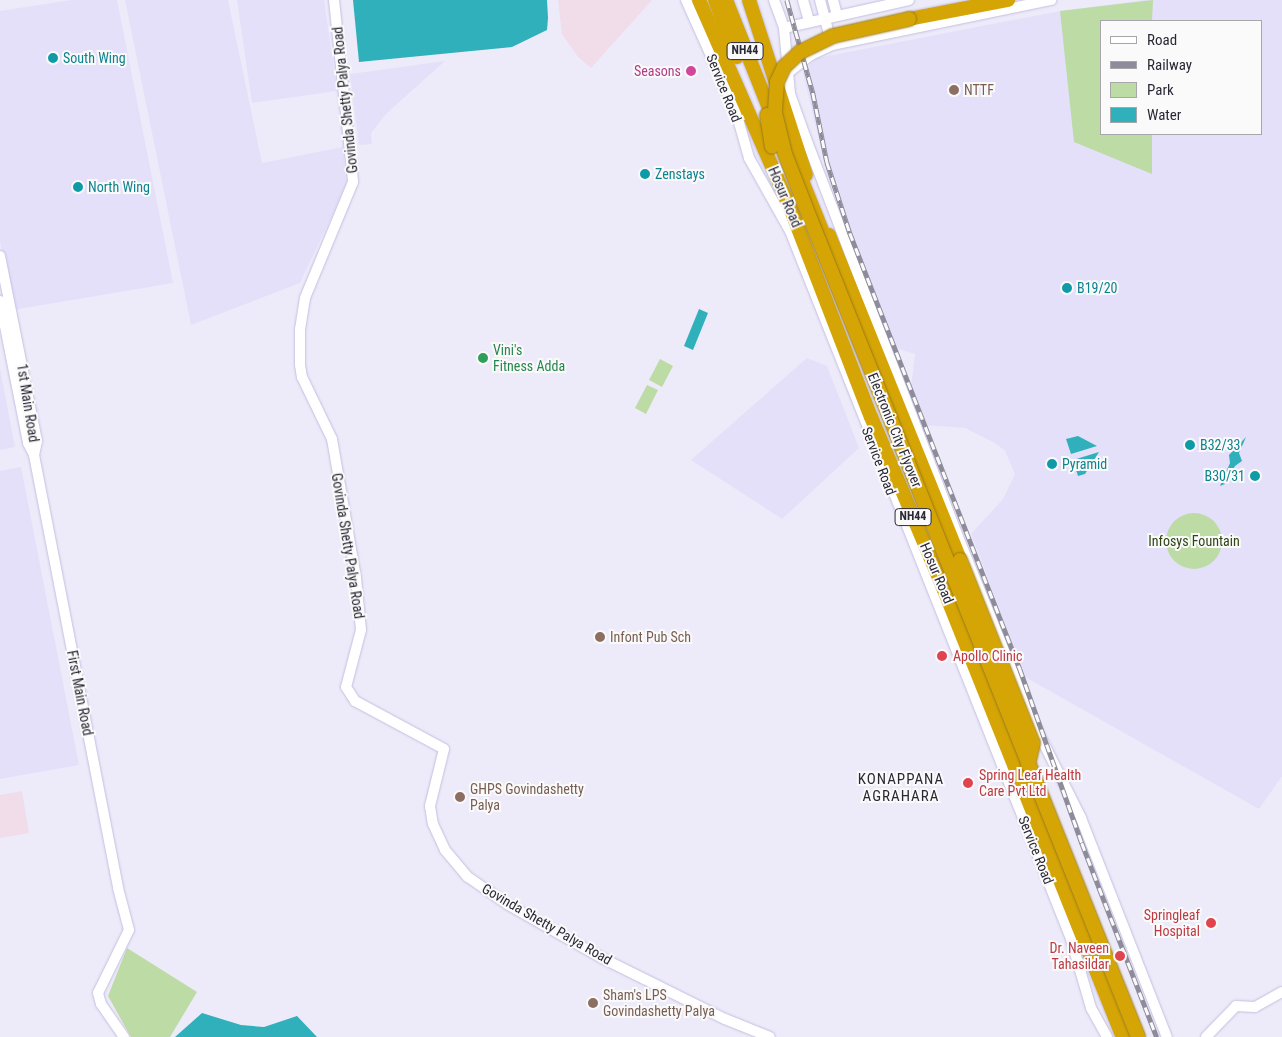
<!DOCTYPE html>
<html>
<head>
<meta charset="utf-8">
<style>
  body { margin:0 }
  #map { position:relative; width:1282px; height:1037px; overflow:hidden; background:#edebf9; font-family:"Roboto Condensed",sans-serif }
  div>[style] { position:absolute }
  .built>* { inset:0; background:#e4e0fa }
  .industrial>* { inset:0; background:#f1dcea }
  .green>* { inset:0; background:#bcdba5 }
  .round { border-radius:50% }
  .water>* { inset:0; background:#2fb0ba }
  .roads { filter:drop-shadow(0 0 1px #c4bee1) drop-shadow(0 0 1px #c4bee1) }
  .minor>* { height:10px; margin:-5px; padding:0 5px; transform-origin:5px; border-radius:5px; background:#fff }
  .highway>* { height:14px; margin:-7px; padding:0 7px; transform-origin:7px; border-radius:7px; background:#d5a505 }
  .rail>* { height:4.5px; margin-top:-2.25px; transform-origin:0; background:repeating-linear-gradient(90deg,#fafafa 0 8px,#8e8c9a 0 16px); box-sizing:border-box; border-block:1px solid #8e8c9a }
  .bridges { filter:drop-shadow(0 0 1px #997916) drop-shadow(0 0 1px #997916) }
  .highway-bridge>* { height:14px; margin:-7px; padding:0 7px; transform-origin:7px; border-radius:7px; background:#d5a505 }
  .dots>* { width:14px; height:14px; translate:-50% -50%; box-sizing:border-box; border:2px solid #fafafa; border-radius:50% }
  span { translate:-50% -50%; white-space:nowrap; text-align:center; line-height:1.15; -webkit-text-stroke:4px #fafafa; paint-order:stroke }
  .shield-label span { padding:1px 4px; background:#fafafa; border:1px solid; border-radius:4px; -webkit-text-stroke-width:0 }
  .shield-label { font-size:12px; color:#2a2835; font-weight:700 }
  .culture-label { font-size:14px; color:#0d838f }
  .left { translate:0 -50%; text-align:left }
  .right { translate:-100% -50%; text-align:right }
  .hotel-label { font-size:14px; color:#b23c85 }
  .street-label { font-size:14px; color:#2a2835 }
  .education-label { font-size:14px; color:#785e54 }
  .leisure-label { font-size:14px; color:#27864d }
  .park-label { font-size:14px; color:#2c4512 }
  .health-label { font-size:14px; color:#be3a42 }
  .neighbourhood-label { font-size:15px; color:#2a2835; letter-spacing:1px }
  .legend { position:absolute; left:1100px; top:20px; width:162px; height:115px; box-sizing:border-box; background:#fafafa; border:1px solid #a7a6ab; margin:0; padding:6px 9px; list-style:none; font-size:15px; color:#2a2835 }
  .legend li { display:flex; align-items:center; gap:10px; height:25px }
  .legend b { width:25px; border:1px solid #a7a6ab }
</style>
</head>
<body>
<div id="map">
  <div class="built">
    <i style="clip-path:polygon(71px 0,117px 0,173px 283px,13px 310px,0 241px,0 11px)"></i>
    <i style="clip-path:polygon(125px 0,228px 0,262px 163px,343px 147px,346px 186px,300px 283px,191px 325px)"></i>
    <i style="clip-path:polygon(237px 0,324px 0,337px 91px,252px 103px)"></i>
    <i style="clip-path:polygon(evenodd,1145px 0,1282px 0,1282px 776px,1259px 809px,1025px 677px,971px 534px,1003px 499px,1015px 474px,1005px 451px,995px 443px,965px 428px,922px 425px,910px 396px,915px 354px,889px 346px,874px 294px,827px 174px,803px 73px,817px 58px,1060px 11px,1145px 0,1101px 21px,1261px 21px,1261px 134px,1101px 134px,1101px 21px)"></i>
    <i style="clip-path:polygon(445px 61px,386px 114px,371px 133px,372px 144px,359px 145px,350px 74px)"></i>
    <i style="clip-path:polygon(807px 358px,827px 366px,859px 448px,782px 519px,691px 460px)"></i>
    <i style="clip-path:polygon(0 369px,15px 447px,0 450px)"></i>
    <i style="clip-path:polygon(21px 467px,79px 765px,0 779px,0 471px)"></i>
  </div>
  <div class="industrial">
    <i style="clip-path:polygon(558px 0,652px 0,591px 68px,578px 57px,562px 34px)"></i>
    <i style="clip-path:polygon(22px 791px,29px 833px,0 838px,0 795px)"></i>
  </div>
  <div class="green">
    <i style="clip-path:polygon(1153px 0,1152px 21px,1101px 21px,1101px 134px,1152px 134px,1152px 174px,1074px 142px,1060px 11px)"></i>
    <i style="clip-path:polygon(660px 359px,673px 366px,662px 387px,649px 380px)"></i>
    <i style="clip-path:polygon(647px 385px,658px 390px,646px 414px,635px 408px)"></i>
    <i class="round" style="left:1166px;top:513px;width:56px;height:56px"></i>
    <i style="clip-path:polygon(127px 948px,197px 992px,170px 1037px,131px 1037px,108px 996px)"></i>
  </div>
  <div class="water">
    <i style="clip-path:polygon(353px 0,547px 0,548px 18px,547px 30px,512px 47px,359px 62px)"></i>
    <i style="clip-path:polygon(699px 309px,708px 313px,693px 350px,684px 346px)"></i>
    <i style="clip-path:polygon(1078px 436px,1097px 446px,1071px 454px,1066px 439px)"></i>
    <i style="clip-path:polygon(1246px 437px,1239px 453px,1242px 461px,1235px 466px,1225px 484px,1220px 486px,1230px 463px,1229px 455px)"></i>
    <i style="clip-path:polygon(1099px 452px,1085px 474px,1078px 476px,1073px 460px)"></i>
    <i style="clip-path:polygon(202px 1013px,241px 1025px,264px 1027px,297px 1016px,317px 1037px,175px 1037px)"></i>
  </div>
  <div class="roads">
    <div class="minor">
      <i style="left:334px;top:0;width:183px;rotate:84deg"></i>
      <i style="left:353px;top:182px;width:126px;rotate:112.5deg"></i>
      <i style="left:305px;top:298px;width:31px;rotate:99deg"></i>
      <i style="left:300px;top:329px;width:36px;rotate:90deg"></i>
      <i style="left:300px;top:365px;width:12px;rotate:81deg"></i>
      <i style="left:302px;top:377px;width:69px;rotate:64.2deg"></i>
      <i style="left:332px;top:439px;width:141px;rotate:80.2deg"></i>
      <i style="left:356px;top:578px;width:52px;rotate:84.5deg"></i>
      <i style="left:361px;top:630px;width:59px;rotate:104.7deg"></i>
      <i style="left:346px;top:687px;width:17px;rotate:57deg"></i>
      <i style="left:355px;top:701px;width:101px;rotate:28.3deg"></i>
      <i style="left:444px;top:749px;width:59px;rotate:103.8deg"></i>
      <i style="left:430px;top:806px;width:18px;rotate:81deg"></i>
      <i style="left:433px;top:824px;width:29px;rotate:65deg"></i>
      <i style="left:445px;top:850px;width:35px;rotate:50deg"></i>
      <i style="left:468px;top:877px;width:47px;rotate:34.7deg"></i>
      <i style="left:507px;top:904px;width:109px;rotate:29.6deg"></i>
      <i style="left:602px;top:958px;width:137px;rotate:26.4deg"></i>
      <i style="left:725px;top:1019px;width:48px;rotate:21.8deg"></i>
      <i style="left:686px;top:0;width:123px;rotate:65.9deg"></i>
      <i style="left:736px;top:112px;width:48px;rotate:74.2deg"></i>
      <i style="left:749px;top:158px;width:84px;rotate:60.7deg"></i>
      <i style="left:790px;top:231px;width:762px;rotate:68.35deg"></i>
      <i style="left:1071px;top:939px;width:72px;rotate:73.8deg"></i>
      <i style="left:1091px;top:1008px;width:33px;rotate:61deg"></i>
      <i style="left:774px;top:0;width:30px;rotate:70deg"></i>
      <i style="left:784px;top:28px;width:66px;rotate:84.8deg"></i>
      <i style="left:790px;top:94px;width:45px;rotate:70.3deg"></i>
      <i style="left:805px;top:136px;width:426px;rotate:69.1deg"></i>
      <i style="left:957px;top:534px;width:201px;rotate:68deg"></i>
      <i style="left:1032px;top:720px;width:110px;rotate:63.4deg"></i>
      <i style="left:1081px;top:818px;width:235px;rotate:68.6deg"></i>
      <i style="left:803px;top:0;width:22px;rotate:74deg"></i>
      <i style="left:820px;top:0;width:43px;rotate:75.3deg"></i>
      <i style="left:833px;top:0;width:16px;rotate:75deg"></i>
      <i style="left:784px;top:28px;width:128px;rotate:-12.6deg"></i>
      <i style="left:789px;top:72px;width:28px;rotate:-38deg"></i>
      <i style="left:811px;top:55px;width:23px;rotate:-25deg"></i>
      <i style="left:832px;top:45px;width:224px;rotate:-11.6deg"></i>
      <i style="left:0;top:256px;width:189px;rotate:78.7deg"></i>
      <i style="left:37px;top:441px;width:14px;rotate:102deg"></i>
      <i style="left:0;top:301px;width:145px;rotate:78.8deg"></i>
      <i style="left:28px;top:443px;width:13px;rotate:63deg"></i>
      <i style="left:34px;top:455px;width:441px;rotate:79deg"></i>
      <i style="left:118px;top:888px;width:43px;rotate:75.3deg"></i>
      <i style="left:129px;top:930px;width:70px;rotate:116.2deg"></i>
      <i style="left:98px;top:993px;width:11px;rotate:75deg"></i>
      <i style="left:101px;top:1004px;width:40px;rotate:55.1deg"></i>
      <i style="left:1206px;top:1037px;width:43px;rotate:-45.9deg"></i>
      <i style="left:1236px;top:1006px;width:19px;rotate:3deg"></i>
      <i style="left:1255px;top:1007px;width:31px;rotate:-29deg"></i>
    </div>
    <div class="highway">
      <i style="left:699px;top:0;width:224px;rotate:66.3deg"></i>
      <i style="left:789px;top:205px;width:227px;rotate:68.9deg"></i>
      <i style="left:871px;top:417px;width:188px;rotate:67.1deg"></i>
      <i style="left:944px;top:590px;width:482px;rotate:68.2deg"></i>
      <i style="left:715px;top:0;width:61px;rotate:68.9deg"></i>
      <i style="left:726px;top:0;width:132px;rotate:68.3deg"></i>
      <i style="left:749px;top:0;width:184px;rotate:72deg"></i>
      <i style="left:909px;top:19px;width:101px;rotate:-10.9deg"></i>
      <i style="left:797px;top:168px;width:83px;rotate:68.1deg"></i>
      <i style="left:829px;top:235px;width:350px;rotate:68deg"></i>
    </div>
  </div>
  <div class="rail">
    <i style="left:787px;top:0;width:97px;rotate:74.4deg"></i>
    <i style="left:813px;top:93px;width:70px;rotate:78.5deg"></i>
    <i style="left:827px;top:162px;width:75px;rotate:72.1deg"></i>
    <i style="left:850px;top:233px;width:468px;rotate:68.7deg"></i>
    <i style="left:1020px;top:669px;width:185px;rotate:70.4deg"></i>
    <i style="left:1082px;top:843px;width:208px;rotate:68.9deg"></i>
  </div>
  <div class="bridges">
    <div class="highway-bridge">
      <i style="left:909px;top:19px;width:78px;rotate:167.4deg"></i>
      <i style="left:833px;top:36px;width:37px;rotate:154deg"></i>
      <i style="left:800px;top:52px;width:22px;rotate:137deg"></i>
      <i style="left:784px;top:67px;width:17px;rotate:115deg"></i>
      <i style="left:777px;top:82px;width:31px;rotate:94deg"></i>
      <i style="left:775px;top:113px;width:42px;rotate:76.3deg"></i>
      <i style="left:785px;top:154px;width:58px;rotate:68.7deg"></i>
      <i style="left:806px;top:208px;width:893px;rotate:68.17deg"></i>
      <i style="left:767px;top:115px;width:32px;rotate:81deg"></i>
      <i style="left:960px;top:560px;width:197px;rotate:68.3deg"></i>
      <i style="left:1033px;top:743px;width:22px;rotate:103deg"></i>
    </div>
  </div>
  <div class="dots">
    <i style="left:53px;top:58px;background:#0f9aa8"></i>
    <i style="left:691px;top:71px;background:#d1479c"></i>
    <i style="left:954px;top:90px;background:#8d6e63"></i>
    <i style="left:645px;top:174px;background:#0f9aa8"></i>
    <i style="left:78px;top:187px;background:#0f9aa8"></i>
    <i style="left:1067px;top:288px;background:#0f9aa8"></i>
    <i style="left:483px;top:358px;background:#2e9e5b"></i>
    <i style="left:1190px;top:445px;background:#0f9aa8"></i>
    <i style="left:1052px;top:464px;background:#0f9aa8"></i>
    <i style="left:1255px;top:476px;background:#0f9aa8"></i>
    <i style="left:600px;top:637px;background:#8d6e63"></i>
    <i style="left:942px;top:656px;background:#e0444e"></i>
    <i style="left:968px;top:783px;background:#e0444e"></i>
    <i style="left:460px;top:797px;background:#8d6e63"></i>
    <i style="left:1211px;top:923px;background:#e0444e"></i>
    <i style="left:1120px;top:956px;background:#e0444e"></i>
    <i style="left:593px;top:1003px;background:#8d6e63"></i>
  </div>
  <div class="shield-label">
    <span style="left:745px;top:51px">NH44</span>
    <span style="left:913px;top:517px">NH44</span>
  </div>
  <div class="culture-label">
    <span class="left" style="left:63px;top:58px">South Wing</span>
    <span class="left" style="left:655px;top:174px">Zenstays</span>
    <span class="left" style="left:88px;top:187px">North Wing</span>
    <span class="left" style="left:1077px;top:288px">B19/20</span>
    <span class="left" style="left:1200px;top:445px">B32/33</span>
    <span class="left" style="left:1062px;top:464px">Pyramid</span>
    <span class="right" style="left:1245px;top:476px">B30/31</span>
  </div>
  <div class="hotel-label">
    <span class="right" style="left:681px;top:71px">Seasons</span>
  </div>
  <div class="street-label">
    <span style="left:724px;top:88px;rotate:68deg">Service Road</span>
    <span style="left:345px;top:100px;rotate:-96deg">Govinda Shetty Palya Road</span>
    <span style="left:785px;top:197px;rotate:67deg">Hosur Road</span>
    <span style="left:28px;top:403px;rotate:81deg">1st Main Road</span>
    <span style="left:895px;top:430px;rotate:68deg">Electronic City Flyover</span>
    <span style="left:879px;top:461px;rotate:69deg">Service Road</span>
    <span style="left:348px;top:546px;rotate:81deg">Govinda Shetty Palya Road</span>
    <span style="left:937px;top:573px;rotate:67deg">Hosur Road</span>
    <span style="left:80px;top:693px;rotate:79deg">First Main Road</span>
    <span style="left:1036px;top:850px;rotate:68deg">Service Road</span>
    <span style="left:547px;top:924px;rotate:30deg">Govinda Shetty Palya Road</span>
  </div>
  <div class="education-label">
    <span class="left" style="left:964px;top:90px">NTTF</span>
    <span class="left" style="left:610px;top:637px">Infont Pub Sch</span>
    <span class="left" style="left:470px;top:797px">GHPS Govindashetty<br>Palya</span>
    <span class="left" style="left:603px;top:1003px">Sham's LPS<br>Govindashetty Palya</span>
  </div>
  <div class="leisure-label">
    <span class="left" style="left:493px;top:358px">Vini's<br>Fitness Adda</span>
  </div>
  <div class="park-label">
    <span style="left:1194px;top:541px">Infosys Fountain</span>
  </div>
  <div class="health-label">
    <span class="left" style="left:953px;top:656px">Apollo Clinic</span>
    <span class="left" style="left:979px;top:783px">Spring Leaf Health<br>Care Pvt Ltd</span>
    <span class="right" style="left:1200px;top:923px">Springleaf<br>Hospital</span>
    <span class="right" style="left:1109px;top:956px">Dr. Naveen<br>Tahasildar</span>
  </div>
  <div class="neighbourhood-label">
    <span style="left:901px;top:788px">KONAPPANA<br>AGRAHARA</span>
  </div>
  <ul class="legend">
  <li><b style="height:6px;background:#fff"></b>Road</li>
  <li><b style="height:6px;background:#8e8c9a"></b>Railway</li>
  <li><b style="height:14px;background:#bcdba5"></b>Park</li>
  <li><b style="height:14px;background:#2fb0ba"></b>Water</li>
  </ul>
</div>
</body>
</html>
